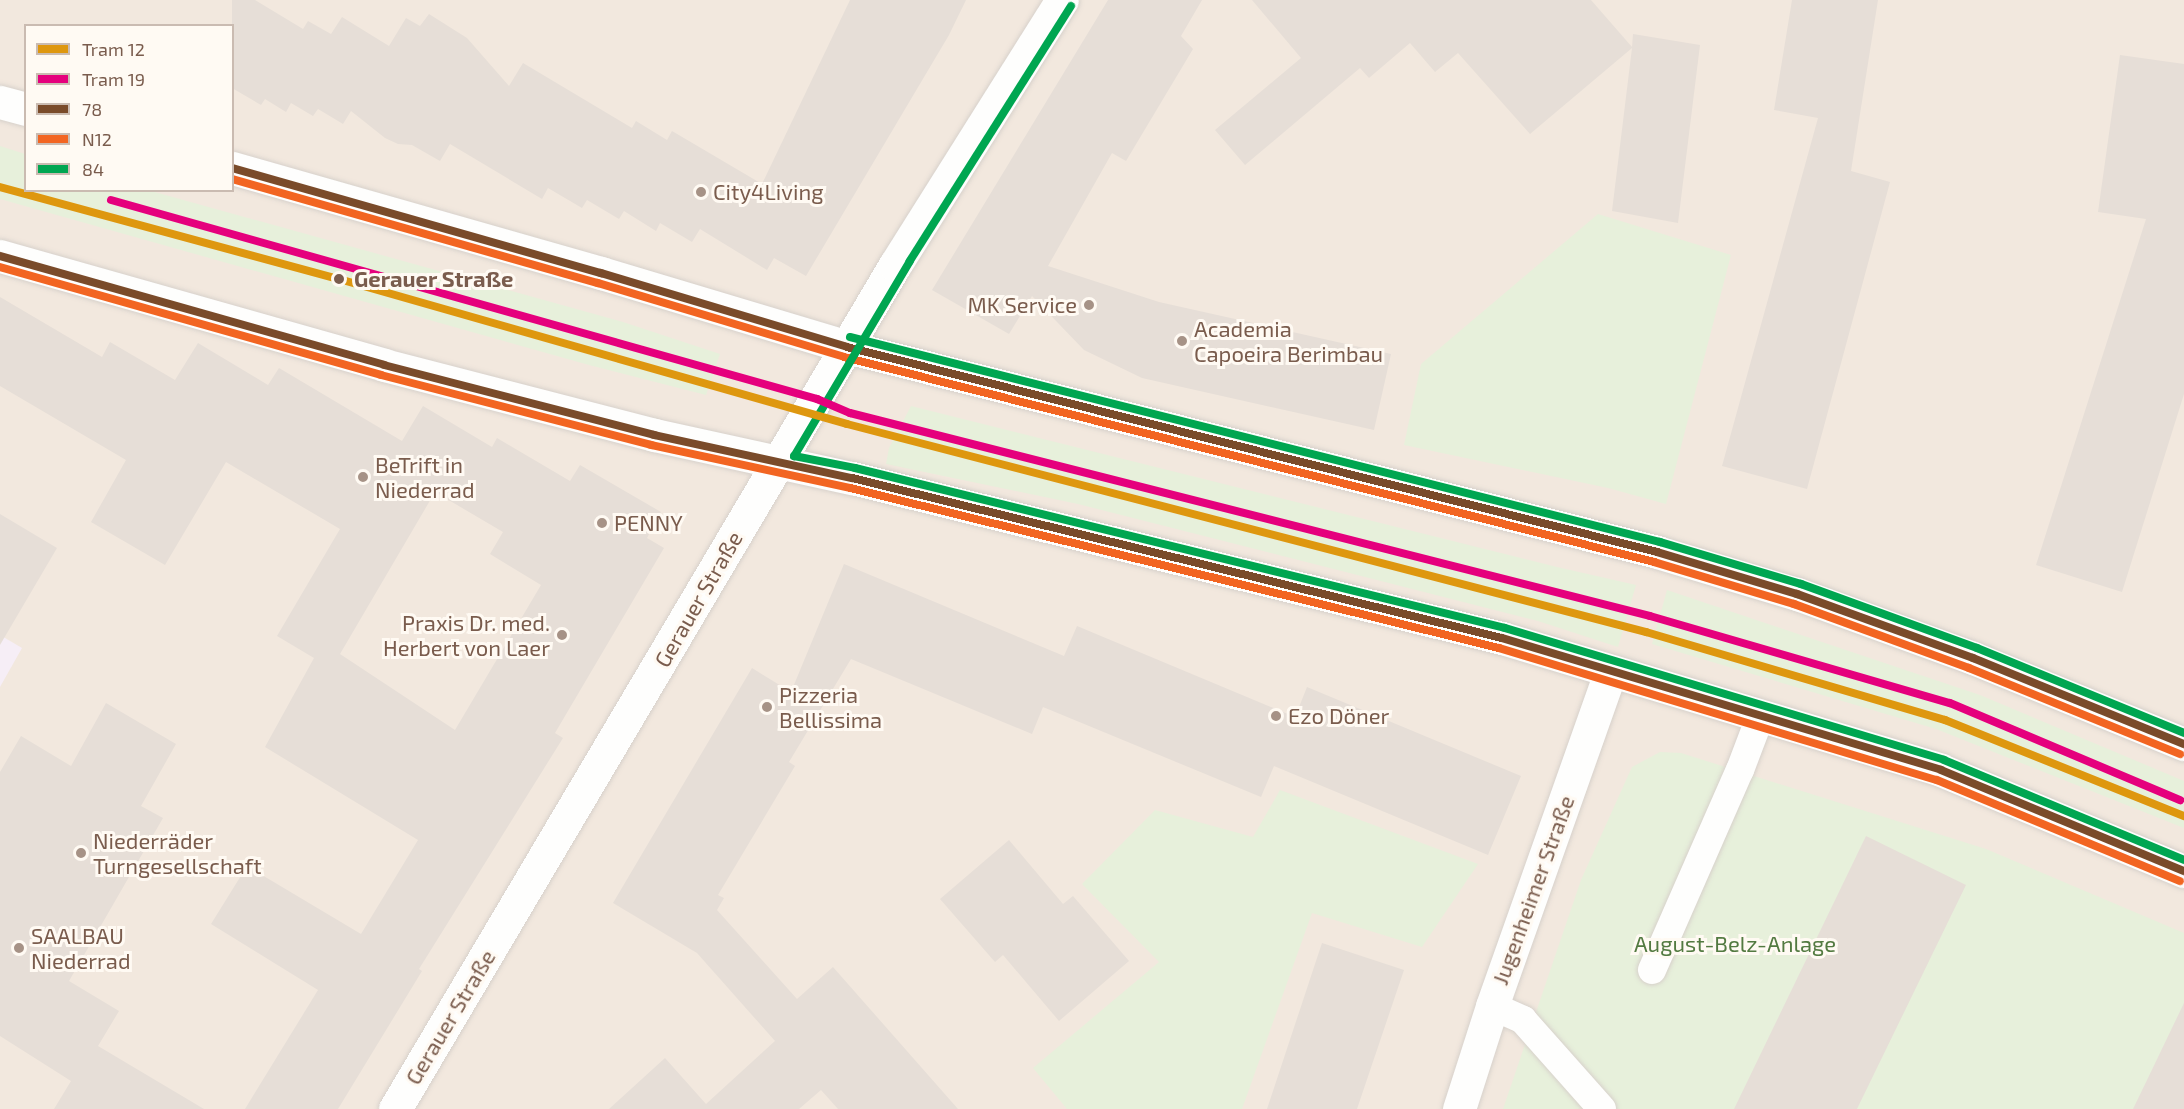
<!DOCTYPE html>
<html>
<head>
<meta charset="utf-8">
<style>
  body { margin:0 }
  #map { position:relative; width:2184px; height:1109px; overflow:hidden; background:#f9f5f0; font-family:"Exo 2",sans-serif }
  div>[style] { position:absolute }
  .residential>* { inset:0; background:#f2e8de }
  .education>* { inset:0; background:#f6eef6 }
  .green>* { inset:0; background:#e7f0db }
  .building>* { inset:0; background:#e6ded7 }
  .roads { filter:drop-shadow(0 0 2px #d7d1cb) drop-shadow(0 0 2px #d7d1cb) }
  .service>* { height:28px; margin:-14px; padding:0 14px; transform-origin:14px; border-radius:14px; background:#fefefd }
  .minor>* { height:33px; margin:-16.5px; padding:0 16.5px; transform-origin:16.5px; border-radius:16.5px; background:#fefefd }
  .secondary>* { height:33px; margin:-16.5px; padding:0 16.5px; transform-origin:16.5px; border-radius:16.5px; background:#fefefd }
  .bus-1>* { height:8px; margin:-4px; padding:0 4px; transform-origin:4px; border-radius:4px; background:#7a4b2a }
  .bus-2>* { height:8px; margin:-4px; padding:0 4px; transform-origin:4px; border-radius:4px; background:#f26522 }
  .bus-3>* { height:8px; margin:-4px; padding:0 4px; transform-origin:4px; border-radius:4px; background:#00a651 }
  .tram-1>* { height:8px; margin:-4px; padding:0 4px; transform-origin:4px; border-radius:4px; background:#de970f }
  .tram-2>* { height:8px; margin:-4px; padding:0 4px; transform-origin:4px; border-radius:4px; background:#e5007d }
  .dots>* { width:16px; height:16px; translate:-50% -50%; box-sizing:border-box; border:3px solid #fffaf3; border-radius:50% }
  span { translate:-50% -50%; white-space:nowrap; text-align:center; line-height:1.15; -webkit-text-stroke:6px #fffaf3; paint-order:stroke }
  .poi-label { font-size:22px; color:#7a5c4d }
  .left { translate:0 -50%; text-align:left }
  .right { translate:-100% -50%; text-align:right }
  .stop-label { font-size:22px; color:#7a5c4d; font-weight:700 }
  .street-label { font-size:22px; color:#7a5c4d }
  .park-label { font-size:22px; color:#537a41 }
  .legend { position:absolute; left:24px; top:24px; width:210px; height:168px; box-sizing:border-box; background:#fffaf3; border:2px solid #cabbb1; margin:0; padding:8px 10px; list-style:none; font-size:18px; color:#7a5c4d }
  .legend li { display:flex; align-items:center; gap:12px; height:30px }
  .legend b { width:30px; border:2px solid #cabbb1 }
</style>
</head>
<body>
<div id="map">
  <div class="residential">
    <i style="clip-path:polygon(evenodd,0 0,2184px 0,2184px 1109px,0 1109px,0 0,26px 26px,232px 26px,232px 190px,26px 190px,26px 26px)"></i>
  </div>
  <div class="education">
    <i style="clip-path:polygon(0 635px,22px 648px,0 687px)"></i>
  </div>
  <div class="green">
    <i style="clip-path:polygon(0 146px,25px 154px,26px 190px,151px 191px,623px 322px,720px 354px,706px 395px,589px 365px,0 199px)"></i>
    <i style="clip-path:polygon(1598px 214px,1731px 255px,1666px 504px,1608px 488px,1404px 445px,1421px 364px)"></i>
    <i style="clip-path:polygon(911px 406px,1557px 567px,1636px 585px,1618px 647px,1538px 621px,1078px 504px,886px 464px,889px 448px)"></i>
    <i style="clip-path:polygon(1667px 590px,1980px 695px,2184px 781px,2184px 828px,1936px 729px,1652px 644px)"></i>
    <i style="clip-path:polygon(1660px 752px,1681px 753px,1986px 849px,2184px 933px,2184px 1109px,1503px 1109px,1581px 880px,1632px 767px)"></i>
    <i style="clip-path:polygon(1280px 790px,1478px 864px,1422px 947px,1312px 913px,1242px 1109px,1067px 1109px,1033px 1068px,1159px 962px,1082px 884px,1155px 810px,1253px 837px)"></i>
  </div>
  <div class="building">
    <i style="clip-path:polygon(232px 0,255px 0,303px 29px,308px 21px,331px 34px,342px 17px,389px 46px,406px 18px,420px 26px,429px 14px,467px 38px,509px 86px,523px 63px,632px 128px,636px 121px,667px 140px,672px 131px,762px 184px,850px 0,966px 0,949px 35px,806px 276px,774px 258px,767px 270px,700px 229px,692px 242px,660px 223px,656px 231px,624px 211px,619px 219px,587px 200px,582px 208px,548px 188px,542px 199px,450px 144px,440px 161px,412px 145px,398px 144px,385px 138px,351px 111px,343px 124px,318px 109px,313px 116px,291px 103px,286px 112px,265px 99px,261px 105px,232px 88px)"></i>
    <i style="clip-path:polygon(1108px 0,1202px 0,1181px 36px,1193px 49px,1126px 161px,1112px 153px,1048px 266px,1159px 302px,1391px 354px,1374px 430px,1142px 378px,1084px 350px,1032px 296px,1009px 334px,932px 290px)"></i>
    <i style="clip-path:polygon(1252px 0,1591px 0,1632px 47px,1633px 34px,1700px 45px,1678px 223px,1612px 211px,1632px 48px,1530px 134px,1458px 53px,1435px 72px,1410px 43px,1369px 78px,1360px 68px,1245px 165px,1215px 130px,1301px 58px)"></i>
    <i style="clip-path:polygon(1792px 0,1878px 0,1851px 171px,1890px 182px,1807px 489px,1722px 466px,1818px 118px,1774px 110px)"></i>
    <i style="clip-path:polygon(2120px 55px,2184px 64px,2184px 394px,2122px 592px,2036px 565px,2146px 219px,2098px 212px)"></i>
    <i style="clip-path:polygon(evenodd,0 297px,102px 357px,110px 342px,175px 380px,198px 343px,268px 385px,279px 368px,402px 441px,423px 406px,492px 447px,497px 438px,570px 481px,580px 465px,661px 512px,647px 538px,664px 548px,555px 733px,563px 738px,419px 969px,422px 971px,338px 1109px,245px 1109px,318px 990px,211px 924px,247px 866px,361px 934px,418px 840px,265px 747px,314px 658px,277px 636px,340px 529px,226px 462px,165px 565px,91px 522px,126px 460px,0 386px,0 297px,435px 492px,503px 532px,490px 554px,541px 585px,455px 730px,340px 654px,435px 492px)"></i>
    <i style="clip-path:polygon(0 514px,57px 548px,0 645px)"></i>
    <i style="clip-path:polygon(844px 564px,1064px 656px,1077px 626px,1295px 717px,1307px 687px,1521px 776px,1488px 855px,1274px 766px,1261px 797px,1043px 707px,1032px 734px,851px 659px,789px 762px,795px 766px,718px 895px,724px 898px,717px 910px,797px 999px,833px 967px,958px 1109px,838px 1109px,821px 1090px,799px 1109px,609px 1109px,665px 1058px,706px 1104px,775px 1041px,697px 953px,613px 903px,752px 668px,791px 692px)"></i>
    <i style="clip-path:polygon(106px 703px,176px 744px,141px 806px,163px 818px,69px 981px,119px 1011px,98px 1046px,204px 1109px,54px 1109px,71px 1081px,0 1036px,0 772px,21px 736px,71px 766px)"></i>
    <i style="clip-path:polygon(1866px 836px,1966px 885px,1857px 1109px,1734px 1109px)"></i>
    <i style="clip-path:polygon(1009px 840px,1063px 904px,1073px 896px,1129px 961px,1059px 1021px,1003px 955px,995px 962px,940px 899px)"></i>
    <i style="clip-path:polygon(1322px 943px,1404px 970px,1357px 1109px,1267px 1109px)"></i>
    <i style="clip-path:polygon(2184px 1003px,2184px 1109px,2133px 1109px,2148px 1078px)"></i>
  </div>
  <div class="roads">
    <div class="service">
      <i style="left:1652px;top:970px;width:219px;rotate:-66.3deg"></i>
      <i style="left:1740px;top:770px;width:57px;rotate:-69.3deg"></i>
      <i style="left:1492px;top:1006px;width:34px;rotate:24deg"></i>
      <i style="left:1523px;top:1020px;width:119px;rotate:48.4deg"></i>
    </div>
    <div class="minor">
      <i style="left:395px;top:1109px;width:981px;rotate:-59.36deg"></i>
      <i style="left:895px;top:265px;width:313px;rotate:-57.8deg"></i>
      <i style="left:1459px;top:1109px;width:108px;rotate:-72.2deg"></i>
      <i style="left:1492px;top:1006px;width:353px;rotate:-70.5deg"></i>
    </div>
    <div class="secondary">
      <i style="left:0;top:102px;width:27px;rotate:15deg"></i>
      <i style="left:232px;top:168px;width:384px;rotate:15.9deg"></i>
      <i style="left:601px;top:273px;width:257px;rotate:16.7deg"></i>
      <i style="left:847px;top:347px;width:836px;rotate:14.2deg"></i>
      <i style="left:1657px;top:552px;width:146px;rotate:16.7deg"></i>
      <i style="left:1797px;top:594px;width:187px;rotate:20deg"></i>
      <i style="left:1973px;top:658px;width:228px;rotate:22.2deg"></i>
      <i style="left:0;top:256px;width:399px;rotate:15.8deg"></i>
      <i style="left:384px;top:365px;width:279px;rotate:14.5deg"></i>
      <i style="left:654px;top:435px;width:203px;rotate:12.3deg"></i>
      <i style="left:852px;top:478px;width:669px;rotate:13.83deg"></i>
      <i style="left:1502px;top:638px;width:458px;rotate:16.7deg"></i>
      <i style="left:1941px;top:770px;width:263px;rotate:22.6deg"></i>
    </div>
  </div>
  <div class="bus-1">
    <i style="left:232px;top:168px;width:384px;rotate:15.9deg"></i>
    <i style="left:601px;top:273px;width:257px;rotate:16.7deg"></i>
    <i style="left:847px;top:347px;width:836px;rotate:14.2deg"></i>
    <i style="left:1657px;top:552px;width:146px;rotate:16.7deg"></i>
    <i style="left:1797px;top:594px;width:187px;rotate:20deg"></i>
    <i style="left:1973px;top:658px;width:228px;rotate:22.2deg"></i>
    <i style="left:0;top:256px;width:399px;rotate:15.8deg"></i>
    <i style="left:384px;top:365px;width:279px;rotate:14.5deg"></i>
    <i style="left:654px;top:435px;width:203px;rotate:12.3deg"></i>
    <i style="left:852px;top:478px;width:669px;rotate:13.83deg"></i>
    <i style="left:1502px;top:638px;width:458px;rotate:16.7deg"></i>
    <i style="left:1941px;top:770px;width:263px;rotate:22.6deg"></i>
  </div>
  <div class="bus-2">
    <i style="left:232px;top:179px;width:380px;rotate:15.9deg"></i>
    <i style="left:598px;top:283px;width:257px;rotate:16.7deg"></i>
    <i style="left:844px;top:357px;width:836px;rotate:14.2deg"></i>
    <i style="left:1654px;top:562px;width:146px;rotate:16.7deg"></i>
    <i style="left:1794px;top:604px;width:186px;rotate:20.1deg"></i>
    <i style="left:1969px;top:668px;width:228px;rotate:22.2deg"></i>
    <i style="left:0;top:267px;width:396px;rotate:15.8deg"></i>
    <i style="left:381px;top:375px;width:279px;rotate:14.5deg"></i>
    <i style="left:651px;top:445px;width:204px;rotate:12.2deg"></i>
    <i style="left:850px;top:488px;width:668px;rotate:13.85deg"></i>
    <i style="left:1499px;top:648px;width:457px;rotate:16.8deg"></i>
    <i style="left:1937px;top:780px;width:263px;rotate:22.6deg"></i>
  </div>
  <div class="bus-3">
    <i style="left:1071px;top:6px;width:302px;rotate:122.3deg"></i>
    <i style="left:910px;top:261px;width:227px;rotate:120.7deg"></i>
    <i style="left:794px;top:456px;width:62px;rotate:11.1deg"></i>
    <i style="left:855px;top:468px;width:669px;rotate:13.83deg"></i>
    <i style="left:1505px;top:628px;width:458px;rotate:16.7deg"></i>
    <i style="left:1944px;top:760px;width:260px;rotate:22.6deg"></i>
    <i style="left:850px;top:337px;width:836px;rotate:14.2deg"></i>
    <i style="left:1660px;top:542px;width:147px;rotate:16.6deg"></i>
    <i style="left:1801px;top:584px;width:187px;rotate:20deg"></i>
    <i style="left:1977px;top:648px;width:224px;rotate:22.3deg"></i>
  </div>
  <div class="tram-1">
    <i style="left:0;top:187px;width:351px;rotate:15.2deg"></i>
    <i style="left:339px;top:279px;width:528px;rotate:15.93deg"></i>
    <i style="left:847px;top:424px;width:826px;rotate:14.59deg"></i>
    <i style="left:1646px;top:632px;width:312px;rotate:16.4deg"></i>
    <i style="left:1945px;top:720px;width:258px;rotate:21.9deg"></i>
  </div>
  <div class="tram-2">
    <i style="left:111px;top:200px;width:734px;rotate:15.74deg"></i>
    <i style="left:817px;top:399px;width:36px;rotate:23deg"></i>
    <i style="left:850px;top:413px;width:825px;rotate:14.24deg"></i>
    <i style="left:1650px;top:616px;width:312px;rotate:16.2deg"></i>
    <i style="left:1950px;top:703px;width:250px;rotate:22.9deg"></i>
  </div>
  <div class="dots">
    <i style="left:701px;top:192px;background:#a69286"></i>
    <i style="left:339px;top:279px;background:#7a5c4d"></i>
    <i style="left:1089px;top:305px;background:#a69286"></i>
    <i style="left:1182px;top:341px;background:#a69286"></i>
    <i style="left:363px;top:477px;background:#a69286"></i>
    <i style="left:602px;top:523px;background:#a69286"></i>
    <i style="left:562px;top:635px;background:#a69286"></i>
    <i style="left:767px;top:707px;background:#a69286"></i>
    <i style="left:1276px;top:716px;background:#a69286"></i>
    <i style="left:81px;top:853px;background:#a69286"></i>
    <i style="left:19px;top:948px;background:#a69286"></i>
  </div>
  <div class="poi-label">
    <span class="left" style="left:713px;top:192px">City4Living</span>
    <span class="right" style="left:1077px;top:305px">MK Service</span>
    <span class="left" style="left:1194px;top:341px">Academia<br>Capoeira Berimbau</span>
    <span class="left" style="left:375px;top:477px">BeTrift in<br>Niederrad</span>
    <span class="left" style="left:614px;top:523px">PENNY</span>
    <span class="right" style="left:550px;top:635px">Praxis Dr. med.<br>Herbert von Laer</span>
    <span class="left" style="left:779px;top:707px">Pizzeria<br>Bellissima</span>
    <span class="left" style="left:1288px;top:716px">Ezo Döner</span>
    <span class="left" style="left:93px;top:853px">Niederräder<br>Turngesellschaft</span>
    <span class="left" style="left:31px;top:948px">SAALBAU<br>Niederrad</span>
  </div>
  <div class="stop-label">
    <span class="left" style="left:354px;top:279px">Gerauer Straße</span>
  </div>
  <div class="street-label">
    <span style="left:698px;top:599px;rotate:-60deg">Gerauer Straße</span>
    <span style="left:1533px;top:890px;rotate:-70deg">Jugenheimer Straße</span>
    <span style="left:450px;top:1017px;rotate:-59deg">Gerauer Straße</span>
  </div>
  <div class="park-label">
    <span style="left:1735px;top:944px">August-Belz-Anlage</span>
  </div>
  <ul class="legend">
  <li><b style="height:8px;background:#de970f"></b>Tram 12</li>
  <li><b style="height:8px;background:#e5007d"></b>Tram 19</li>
  <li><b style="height:8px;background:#7a4b2a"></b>78</li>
  <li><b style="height:8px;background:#f26522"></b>N12</li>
  <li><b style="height:8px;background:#00a651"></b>84</li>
  </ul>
</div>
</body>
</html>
